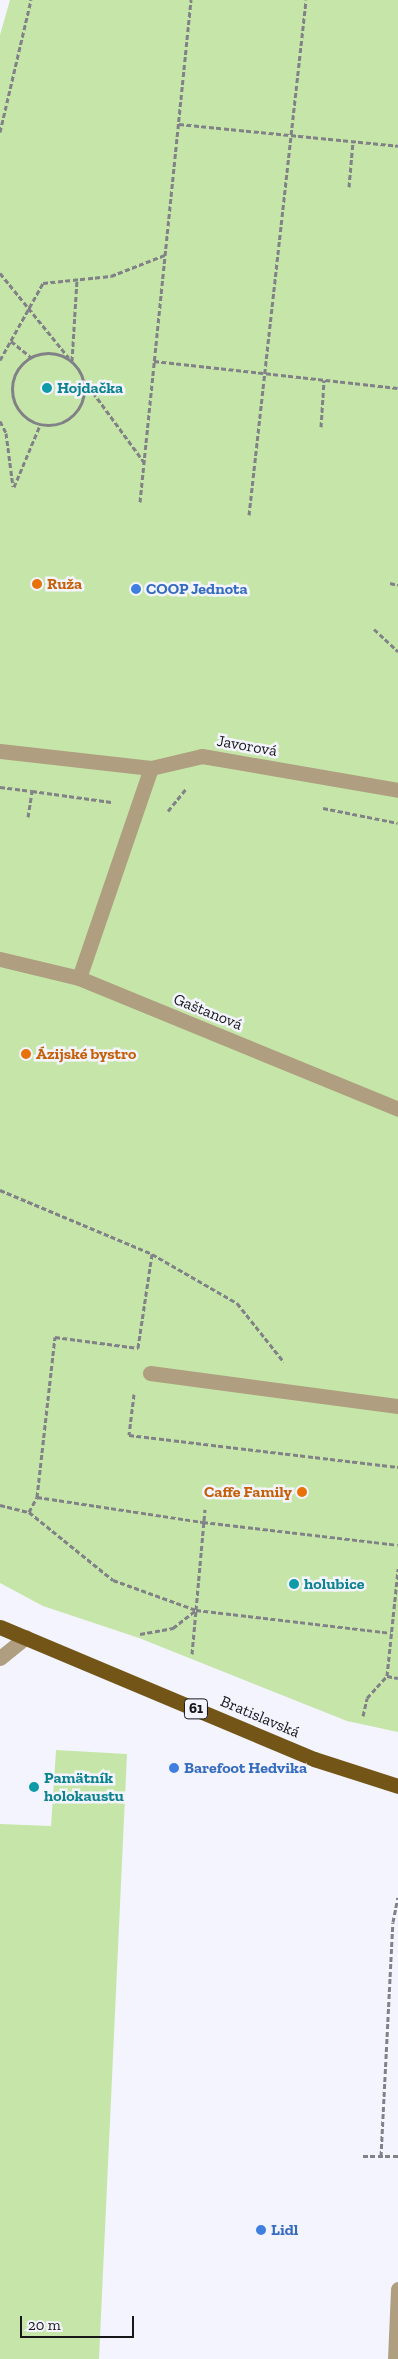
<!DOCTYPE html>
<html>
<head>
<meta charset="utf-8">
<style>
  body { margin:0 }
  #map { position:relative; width:398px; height:2359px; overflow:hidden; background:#f4f4fe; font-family:"Zilla Slab",serif }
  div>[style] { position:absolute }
  .green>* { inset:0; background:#c5e6a8 }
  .path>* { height:3px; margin-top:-1.5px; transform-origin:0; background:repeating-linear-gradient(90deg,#818187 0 5px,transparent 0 7.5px) }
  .path>.ring { margin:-1.5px; padding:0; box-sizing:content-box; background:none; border:3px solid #818187; border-radius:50% }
  .minor>* { height:15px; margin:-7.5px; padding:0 7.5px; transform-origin:7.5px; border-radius:7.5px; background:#af9e80 }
  .major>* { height:15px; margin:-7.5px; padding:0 7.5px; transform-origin:7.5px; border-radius:7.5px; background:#735617 }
  .dots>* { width:14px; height:14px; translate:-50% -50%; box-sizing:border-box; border:2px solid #f4f4fe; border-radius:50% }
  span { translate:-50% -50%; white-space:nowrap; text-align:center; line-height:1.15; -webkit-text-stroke:5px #f4f4fe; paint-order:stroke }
  .shield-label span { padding:1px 4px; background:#f4f4fe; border:1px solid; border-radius:4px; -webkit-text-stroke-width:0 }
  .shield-label { font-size:15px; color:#17171a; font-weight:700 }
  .culture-label { font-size:16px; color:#0d838f; font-weight:700 }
  .left { translate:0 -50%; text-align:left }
  .food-label { font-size:16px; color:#c56008; font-weight:700 }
  .right { translate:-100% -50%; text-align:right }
  .shop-label { font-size:16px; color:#366cbe; font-weight:700 }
  .street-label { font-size:16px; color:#17171a }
  .scale { position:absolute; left:20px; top:2316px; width:114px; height:22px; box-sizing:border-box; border:2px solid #17171a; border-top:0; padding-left:6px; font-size:15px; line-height:18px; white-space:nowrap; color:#17171a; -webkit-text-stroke:4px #f4f4fe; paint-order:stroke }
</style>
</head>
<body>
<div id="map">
  <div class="green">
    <i style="clip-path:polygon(10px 0,398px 0,398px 1732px,347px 1721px,139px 1638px,43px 1606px,0 1583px,0 35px)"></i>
    <i style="clip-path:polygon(56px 1750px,127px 1754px,99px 2359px,0 2359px,0 1824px,51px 1826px)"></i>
  </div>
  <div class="path">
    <i style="left:179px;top:124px;width:220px;rotate:5.7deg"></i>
    <i style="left:0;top:132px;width:136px;rotate:-76.8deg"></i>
    <i style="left:349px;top:187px;width:46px;rotate:-85deg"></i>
    <i style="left:0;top:273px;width:109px;rotate:50.9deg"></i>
    <i style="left:11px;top:341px;width:26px;rotate:39deg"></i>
    <i class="ring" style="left:12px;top:353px;width:69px;height:69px"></i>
    <i style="left:0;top:360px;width:88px;rotate:-60.8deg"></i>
    <i style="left:43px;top:283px;width:68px;rotate:-5.9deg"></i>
    <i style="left:111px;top:276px;width:58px;rotate:-21.3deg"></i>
    <i style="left:72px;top:361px;width:82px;rotate:-86.5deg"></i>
    <i style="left:154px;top:361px;width:245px;rotate:6.3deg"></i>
    <i style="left:84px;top:380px;width:102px;rotate:53.8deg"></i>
    <i style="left:0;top:421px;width:13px;rotate:63deg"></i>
    <i style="left:6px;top:433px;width:54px;rotate:82.6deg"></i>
    <i style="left:321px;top:427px;width:47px;rotate:-86.3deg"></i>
    <i style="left:14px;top:487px;width:67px;rotate:-67.2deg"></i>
    <i style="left:140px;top:502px;width:505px;rotate:-84.2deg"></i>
    <i style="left:249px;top:515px;width:518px;rotate:-83.68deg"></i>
    <i style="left:390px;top:583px;width:8px;rotate:14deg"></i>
    <i style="left:374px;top:629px;width:33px;rotate:43deg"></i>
    <i style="left:0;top:787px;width:32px;rotate:7deg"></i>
    <i style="left:323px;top:808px;width:76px;rotate:11.3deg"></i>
    <i style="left:168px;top:811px;width:28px;rotate:-51deg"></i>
    <i style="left:28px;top:817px;width:26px;rotate:-81deg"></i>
    <i style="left:32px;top:791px;width:80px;rotate:7.9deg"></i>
    <i style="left:0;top:1190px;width:165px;rotate:22.8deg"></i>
    <i style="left:152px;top:1254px;width:95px;rotate:98.5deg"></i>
    <i style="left:152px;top:1254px;width:98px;rotate:30deg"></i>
    <i style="left:237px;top:1303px;width:75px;rotate:51.5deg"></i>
    <i style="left:134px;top:1394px;width:41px;rotate:97deg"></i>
    <i style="left:129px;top:1435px;width:271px;rotate:6.8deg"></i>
    <i style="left:37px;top:1497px;width:168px;rotate:8.6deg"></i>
    <i style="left:203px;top:1522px;width:196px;rotate:6.7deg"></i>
    <i style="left:0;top:1505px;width:30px;rotate:14deg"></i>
    <i style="left:29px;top:1512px;width:108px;rotate:39deg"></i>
    <i style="left:113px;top:1580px;width:88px;rotate:19.9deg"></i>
    <i style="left:29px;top:1512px;width:17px;rotate:-62deg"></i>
    <i style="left:37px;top:1497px;width:161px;rotate:-83.6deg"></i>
    <i style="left:55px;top:1337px;width:84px;rotate:7.5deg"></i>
    <i style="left:140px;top:1634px;width:34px;rotate:-10deg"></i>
    <i style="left:173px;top:1628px;width:29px;rotate:-38deg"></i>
    <i style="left:196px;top:1610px;width:101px;rotate:-84.9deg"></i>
    <i style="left:192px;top:1654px;width:44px;rotate:-84.8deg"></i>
    <i style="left:196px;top:1610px;width:196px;rotate:6.7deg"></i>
    <i style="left:387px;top:1676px;width:108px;rotate:-84.1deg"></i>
    <i style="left:363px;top:1716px;width:18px;rotate:-77deg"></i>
    <i style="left:367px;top:1698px;width:30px;rotate:-48deg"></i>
    <i style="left:387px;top:1676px;width:11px;rotate:10deg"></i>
    <i style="left:363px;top:2156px;width:35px"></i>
    <i style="left:381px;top:2156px;width:234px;rotate:-87.1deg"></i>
    <i style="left:393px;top:1922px;width:25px;rotate:-79deg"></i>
  </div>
  <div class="minor">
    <i style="left:0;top:751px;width:152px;rotate:6.4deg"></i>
    <i style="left:151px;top:768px;width:52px;rotate:-13.2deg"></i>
    <i style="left:202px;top:756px;width:199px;rotate:9.8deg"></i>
    <i style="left:0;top:959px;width:81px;rotate:13.5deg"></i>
    <i style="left:79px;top:978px;width:345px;rotate:22.3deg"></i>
    <i style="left:79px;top:978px;width:222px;rotate:-71.1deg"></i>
    <i style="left:150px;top:1373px;width:250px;rotate:7.6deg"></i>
    <i style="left:0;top:1658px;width:33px;rotate:-39deg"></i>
    <i style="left:395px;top:2359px;width:70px;rotate:-87.5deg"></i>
  </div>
  <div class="major">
    <i style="left:0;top:1627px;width:341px;rotate:22.8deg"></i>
    <i style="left:314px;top:1759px;width:88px;rotate:17.8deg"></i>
  </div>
  <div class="dots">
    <i style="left:47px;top:388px;background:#0f9aa8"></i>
    <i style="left:37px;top:584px;background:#e8710a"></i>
    <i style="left:136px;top:589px;background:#3f7fe0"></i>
    <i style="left:26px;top:1054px;background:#e8710a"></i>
    <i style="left:302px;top:1492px;background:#e8710a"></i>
    <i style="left:294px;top:1584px;background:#0f9aa8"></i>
    <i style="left:174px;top:1768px;background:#3f7fe0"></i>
    <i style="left:34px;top:1787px;background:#0f9aa8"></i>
    <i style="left:261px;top:2230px;background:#3f7fe0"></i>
  </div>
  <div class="shield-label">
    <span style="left:196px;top:1709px">61</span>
  </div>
  <div class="culture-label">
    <span class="left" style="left:57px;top:388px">Hojdačka</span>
    <span class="left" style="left:304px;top:1584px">holubice</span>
    <span class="left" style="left:44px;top:1787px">Pamätník<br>holokaustu</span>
  </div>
  <div class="food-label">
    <span class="left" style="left:47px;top:584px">Ruža</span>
    <span class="left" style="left:36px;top:1054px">Ázijské bystro</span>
    <span class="right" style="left:292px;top:1492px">Caffe Family</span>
  </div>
  <div class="shop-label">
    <span class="left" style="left:146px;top:589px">COOP Jednota</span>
    <span class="left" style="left:184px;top:1768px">Barefoot Hedvika</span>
    <span class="left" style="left:271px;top:2230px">Lidl</span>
  </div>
  <div class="street-label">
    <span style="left:247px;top:746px;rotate:10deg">Javorová</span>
    <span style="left:208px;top:1012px;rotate:22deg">Gaštanová</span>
    <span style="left:260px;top:1717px;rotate:23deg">Bratislavská</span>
  </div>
  <div class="scale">20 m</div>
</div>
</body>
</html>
